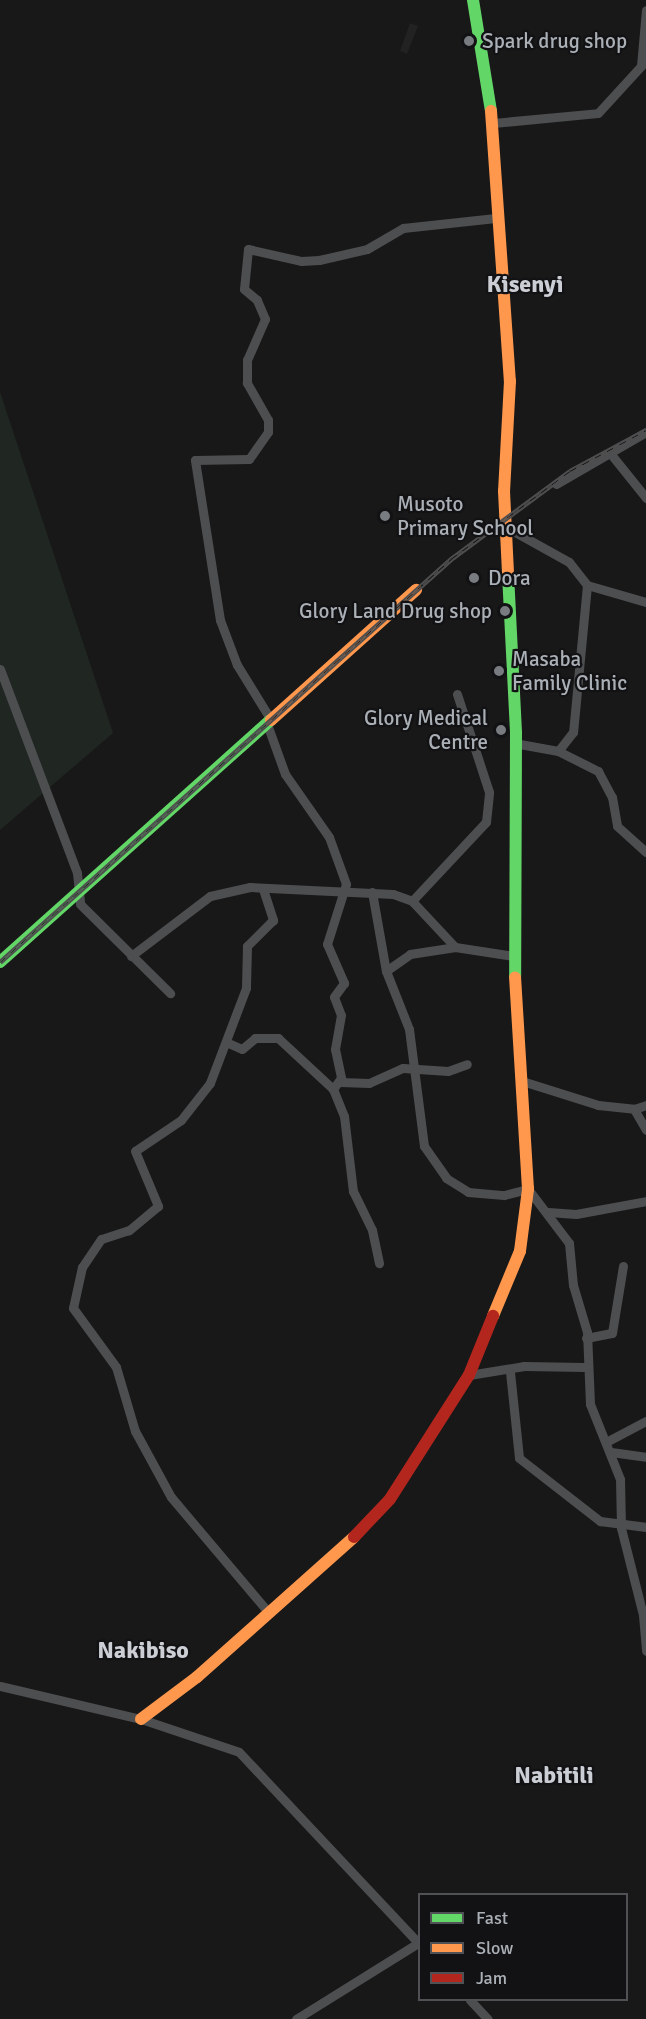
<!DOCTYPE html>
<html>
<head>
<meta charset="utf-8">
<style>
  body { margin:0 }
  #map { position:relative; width:646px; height:2019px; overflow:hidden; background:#181818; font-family:Signika,sans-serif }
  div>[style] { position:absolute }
  .built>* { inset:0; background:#222223 }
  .green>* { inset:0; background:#202621 }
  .street>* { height:9px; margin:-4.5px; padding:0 4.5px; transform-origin:4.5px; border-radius:4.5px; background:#4d4e50 }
  .fast>* { height:12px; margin:-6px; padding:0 6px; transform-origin:6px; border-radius:6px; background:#63d668 }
  .slow>* { height:12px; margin:-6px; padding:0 6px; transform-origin:6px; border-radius:6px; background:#ff974d }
  .jam>* { height:12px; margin:-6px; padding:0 6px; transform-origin:6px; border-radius:6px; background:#b3261e }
  .rail>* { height:4.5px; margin-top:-2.25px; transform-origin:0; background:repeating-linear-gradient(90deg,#121214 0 7px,#4e4e4f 0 14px); box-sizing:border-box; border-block:2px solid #4e4e4f }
  .dots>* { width:16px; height:16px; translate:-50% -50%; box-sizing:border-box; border:3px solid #121214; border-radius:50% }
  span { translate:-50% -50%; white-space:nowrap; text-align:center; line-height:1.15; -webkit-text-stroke:4.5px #121214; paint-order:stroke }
  .poi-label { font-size:21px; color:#abb0b7 }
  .left { translate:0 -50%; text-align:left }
  .right { translate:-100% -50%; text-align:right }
  .quarter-label { font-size:24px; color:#cbced4; font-weight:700 }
  .legend { position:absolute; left:418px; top:1893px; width:210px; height:108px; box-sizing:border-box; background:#121214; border:2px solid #4f5155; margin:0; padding:8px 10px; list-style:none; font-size:18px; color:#abb0b7 }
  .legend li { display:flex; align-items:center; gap:12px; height:30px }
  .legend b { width:30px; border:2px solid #4f5155 }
</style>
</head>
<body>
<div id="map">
  <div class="built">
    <i style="clip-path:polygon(410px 23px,418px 26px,407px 54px,400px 51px)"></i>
  </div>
  <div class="green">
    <i style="clip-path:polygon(0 392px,113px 733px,0 830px)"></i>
  </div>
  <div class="street">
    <i style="left:493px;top:123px;width:105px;rotate:-5.4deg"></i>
    <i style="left:598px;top:113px;width:64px;rotate:-47.5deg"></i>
    <i style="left:641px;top:66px;width:56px;rotate:-84.9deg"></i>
    <i style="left:610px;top:453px;width:58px;rotate:51.3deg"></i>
    <i style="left:556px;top:484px;width:104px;rotate:-30deg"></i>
    <i style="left:506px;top:527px;width:72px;rotate:29.1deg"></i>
    <i style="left:569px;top:562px;width:29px;rotate:52deg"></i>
    <i style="left:587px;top:585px;width:148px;rotate:95.4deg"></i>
    <i style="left:573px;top:732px;width:24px;rotate:128deg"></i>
    <i style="left:587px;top:585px;width:61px;rotate:16.1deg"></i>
    <i style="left:0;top:669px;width:218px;rotate:69.3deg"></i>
    <i style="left:77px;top:873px;width:31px;rotate:84deg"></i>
    <i style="left:80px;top:904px;width:127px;rotate:44.7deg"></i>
    <i style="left:271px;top:720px;width:65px;rotate:-121.7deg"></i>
    <i style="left:237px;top:665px;width:48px;rotate:-110.7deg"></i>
    <i style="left:220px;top:620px;width:162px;rotate:-98.9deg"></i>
    <i style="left:195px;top:460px;width:54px;rotate:-1.1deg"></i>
    <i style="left:249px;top:459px;width:33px;rotate:-55deg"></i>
    <i style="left:268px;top:432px;width:12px;rotate:-90deg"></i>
    <i style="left:268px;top:420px;width:43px;rotate:-119.6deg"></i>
    <i style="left:247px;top:383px;width:23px;rotate:-90deg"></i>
    <i style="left:247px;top:360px;width:45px;rotate:-66.3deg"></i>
    <i style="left:265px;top:319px;width:21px;rotate:-113deg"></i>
    <i style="left:257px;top:300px;width:17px;rotate:-140deg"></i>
    <i style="left:244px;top:289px;width:40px;rotate:-84.3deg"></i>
    <i style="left:248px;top:249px;width:54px;rotate:12.8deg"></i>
    <i style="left:301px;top:261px;width:18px;rotate:-3deg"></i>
    <i style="left:319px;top:260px;width:49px;rotate:-12.9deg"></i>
    <i style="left:367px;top:249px;width:42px;rotate:-30.3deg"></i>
    <i style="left:403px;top:228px;width:93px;rotate:-6.2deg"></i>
    <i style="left:267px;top:724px;width:53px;rotate:70.2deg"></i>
    <i style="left:285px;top:774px;width:77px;rotate:55.1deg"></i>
    <i style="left:329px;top:837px;width:50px;rotate:70.1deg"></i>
    <i style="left:346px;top:884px;width:63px;rotate:107.6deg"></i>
    <i style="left:327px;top:944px;width:43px;rotate:66.4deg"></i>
    <i style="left:344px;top:983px;width:17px;rotate:126deg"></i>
    <i style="left:334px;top:997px;width:19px;rotate:69deg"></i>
    <i style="left:341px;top:1015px;width:35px;rotate:100deg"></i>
    <i style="left:335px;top:1049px;width:30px;rotate:78deg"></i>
    <i style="left:341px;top:1078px;width:14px;rotate:126deg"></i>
    <i style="left:514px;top:743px;width:45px;rotate:10.3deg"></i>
    <i style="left:558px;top:751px;width:45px;rotate:26.6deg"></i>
    <i style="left:598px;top:771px;width:30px;rotate:62deg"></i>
    <i style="left:612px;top:797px;width:29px;rotate:80deg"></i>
    <i style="left:617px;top:826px;width:39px;rotate:42deg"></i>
    <i style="left:263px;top:889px;width:33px;rotate:72deg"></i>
    <i style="left:273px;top:920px;width:37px;rotate:135deg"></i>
    <i style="left:247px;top:946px;width:42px;rotate:91.4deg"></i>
    <i style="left:246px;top:988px;width:102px;rotate:110.8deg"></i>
    <i style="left:210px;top:1083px;width:47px;rotate:128.1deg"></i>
    <i style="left:181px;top:1120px;width:55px;rotate:146deg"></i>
    <i style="left:135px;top:1151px;width:60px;rotate:67.3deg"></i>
    <i style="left:158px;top:1206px;width:38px;rotate:140deg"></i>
    <i style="left:129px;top:1230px;width:29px;rotate:162deg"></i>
    <i style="left:101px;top:1239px;width:34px;rotate:124deg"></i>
    <i style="left:82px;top:1267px;width:42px;rotate:102.4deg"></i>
    <i style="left:73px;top:1308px;width:73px;rotate:53.9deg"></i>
    <i style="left:116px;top:1367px;width:67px;rotate:73.5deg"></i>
    <i style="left:135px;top:1431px;width:75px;rotate:61.4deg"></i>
    <i style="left:171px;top:1497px;width:152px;rotate:49.8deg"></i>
    <i style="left:372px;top:892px;width:80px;rotate:80deg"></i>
    <i style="left:386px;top:971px;width:62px;rotate:68.4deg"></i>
    <i style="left:409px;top:1029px;width:118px;rotate:82.7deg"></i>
    <i style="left:424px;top:1146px;width:39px;rotate:55deg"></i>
    <i style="left:446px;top:1178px;width:26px;rotate:32deg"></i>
    <i style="left:468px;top:1192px;width:36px;rotate:5deg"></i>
    <i style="left:504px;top:1195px;width:25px;rotate:-14deg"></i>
    <i style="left:528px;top:1189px;width:68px;rotate:52.8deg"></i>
    <i style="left:569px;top:1243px;width:42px;rotate:84.6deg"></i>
    <i style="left:573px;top:1285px;width:49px;rotate:73.4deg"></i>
    <i style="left:587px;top:1332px;width:72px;rotate:87.6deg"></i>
    <i style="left:590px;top:1404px;width:81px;rotate:68.2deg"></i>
    <i style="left:620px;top:1479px;width:49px;rotate:88.8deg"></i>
    <i style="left:621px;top:1528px;width:90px;rotate:75.8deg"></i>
    <i style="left:643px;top:1615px;width:36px;rotate:85deg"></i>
    <i style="left:412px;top:901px;width:108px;rotate:-46.9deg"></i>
    <i style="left:486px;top:822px;width:30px;rotate:-84deg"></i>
    <i style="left:489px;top:792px;width:103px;rotate:-108.1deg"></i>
    <i style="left:131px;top:956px;width:99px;rotate:-37.2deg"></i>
    <i style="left:210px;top:896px;width:41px;rotate:-12.7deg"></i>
    <i style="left:250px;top:887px;width:143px;rotate:2.8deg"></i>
    <i style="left:393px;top:894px;width:20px;rotate:20deg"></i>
    <i style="left:412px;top:901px;width:63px;rotate:46.9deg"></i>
    <i style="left:455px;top:947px;width:60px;rotate:8.7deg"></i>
    <i style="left:386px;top:971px;width:29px;rotate:-35deg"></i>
    <i style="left:410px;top:954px;width:46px;rotate:-8.8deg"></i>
    <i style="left:226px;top:1042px;width:17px;rotate:24deg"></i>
    <i style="left:242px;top:1049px;width:17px;rotate:-40deg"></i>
    <i style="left:255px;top:1038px;width:23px"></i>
    <i style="left:278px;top:1038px;width:75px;rotate:42.8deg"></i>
    <i style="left:333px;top:1089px;width:29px;rotate:68deg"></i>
    <i style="left:344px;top:1116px;width:76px;rotate:83.2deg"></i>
    <i style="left:353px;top:1191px;width:43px;rotate:64deg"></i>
    <i style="left:372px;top:1230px;width:34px;rotate:78deg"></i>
    <i style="left:522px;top:1081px;width:80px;rotate:17.5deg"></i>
    <i style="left:598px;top:1105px;width:36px;rotate:6deg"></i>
    <i style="left:634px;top:1109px;width:13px;rotate:-18deg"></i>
    <i style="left:340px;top:1082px;width:29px;rotate:2deg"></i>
    <i style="left:369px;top:1083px;width:37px;rotate:-24deg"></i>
    <i style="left:403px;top:1068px;width:45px;rotate:3.8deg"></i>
    <i style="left:448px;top:1071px;width:20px;rotate:-20deg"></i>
    <i style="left:634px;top:1109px;width:24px;rotate:60deg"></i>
    <i style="left:548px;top:1212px;width:28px;rotate:4deg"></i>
    <i style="left:576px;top:1214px;width:71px;rotate:-10.5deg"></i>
    <i style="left:586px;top:1338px;width:26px;rotate:-11deg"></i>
    <i style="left:612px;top:1333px;width:68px;rotate:-80.7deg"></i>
    <i style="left:510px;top:1372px;width:86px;rotate:84deg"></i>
    <i style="left:519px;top:1458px;width:103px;rotate:37.9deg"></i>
    <i style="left:600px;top:1521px;width:46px;rotate:7.4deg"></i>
    <i style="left:469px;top:1375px;width:56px;rotate:-9.3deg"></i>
    <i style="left:524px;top:1366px;width:60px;rotate:1deg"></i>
    <i style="left:606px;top:1442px;width:45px;rotate:-27.7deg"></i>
    <i style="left:611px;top:1452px;width:35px;rotate:8deg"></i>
    <i style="left:0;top:1686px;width:145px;rotate:13.2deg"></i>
    <i style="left:141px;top:1719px;width:103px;rotate:18.6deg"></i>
    <i style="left:239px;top:1752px;width:265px;rotate:46.8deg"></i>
    <i style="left:470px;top:2000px;width:26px;rotate:47deg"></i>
    <i style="left:296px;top:2019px;width:144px;rotate:-31.9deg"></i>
  </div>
  <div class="fast">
    <i style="left:473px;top:0;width:112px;rotate:80.8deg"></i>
    <i style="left:508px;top:574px;width:159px;rotate:87.1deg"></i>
    <i style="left:516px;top:733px;width:244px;rotate:90.2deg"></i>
    <i style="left:0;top:962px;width:363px;rotate:-41.8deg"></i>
  </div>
  <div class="slow">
    <i style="left:491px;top:111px;width:271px;rotate:86deg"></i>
    <i style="left:510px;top:381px;width:110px;rotate:93.1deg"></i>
    <i style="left:504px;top:491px;width:83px;rotate:87.2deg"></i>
    <i style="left:271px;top:720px;width:195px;rotate:-41.9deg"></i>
    <i style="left:493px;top:1316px;width:70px;rotate:-67.4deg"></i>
    <i style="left:520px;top:1251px;width:63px;rotate:-82.6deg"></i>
    <i style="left:528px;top:1189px;width:212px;rotate:-93.5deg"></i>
    <i style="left:141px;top:1719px;width:70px;rotate:-36.9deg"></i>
    <i style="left:197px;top:1677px;width:210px;rotate:-41.7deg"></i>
  </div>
  <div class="jam">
    <i style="left:354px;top:1537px;width:52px;rotate:-46.5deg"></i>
    <i style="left:390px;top:1499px;width:147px;rotate:-57.5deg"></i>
    <i style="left:469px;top:1375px;width:64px;rotate:-67.9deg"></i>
  </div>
  <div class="rail">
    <i style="left:0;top:962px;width:605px;rotate:-41.78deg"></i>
    <i style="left:451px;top:559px;width:148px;rotate:-36.5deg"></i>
    <i style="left:570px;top:471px;width:86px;rotate:-28.3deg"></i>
  </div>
  <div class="dots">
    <i style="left:469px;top:41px;background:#787b7f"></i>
    <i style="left:385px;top:516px;background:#787b7f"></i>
    <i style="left:474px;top:578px;background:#787b7f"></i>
    <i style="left:505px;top:611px;background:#787b7f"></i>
    <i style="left:499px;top:671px;background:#787b7f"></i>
    <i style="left:501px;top:730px;background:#787b7f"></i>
  </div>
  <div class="poi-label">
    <span class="left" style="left:482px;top:41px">Spark drug shop</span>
    <span class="left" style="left:397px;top:516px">Musoto<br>Primary School</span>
    <span class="left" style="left:488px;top:578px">Dora</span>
    <span class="right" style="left:492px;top:611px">Glory Land Drug shop</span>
    <span class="left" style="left:512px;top:671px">Masaba<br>Family Clinic</span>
    <span class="right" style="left:488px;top:730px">Glory Medical<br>Centre</span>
  </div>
  <div class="quarter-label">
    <span style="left:525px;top:285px">Kisenyi</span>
    <span style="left:143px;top:1651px">Nakibiso</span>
    <span style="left:554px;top:1776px">Nabitili</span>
  </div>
  <ul class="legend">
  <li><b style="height:8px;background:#63d668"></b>Fast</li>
  <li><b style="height:8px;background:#ff974d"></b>Slow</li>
  <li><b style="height:8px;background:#b3261e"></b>Jam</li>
  </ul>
</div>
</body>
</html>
